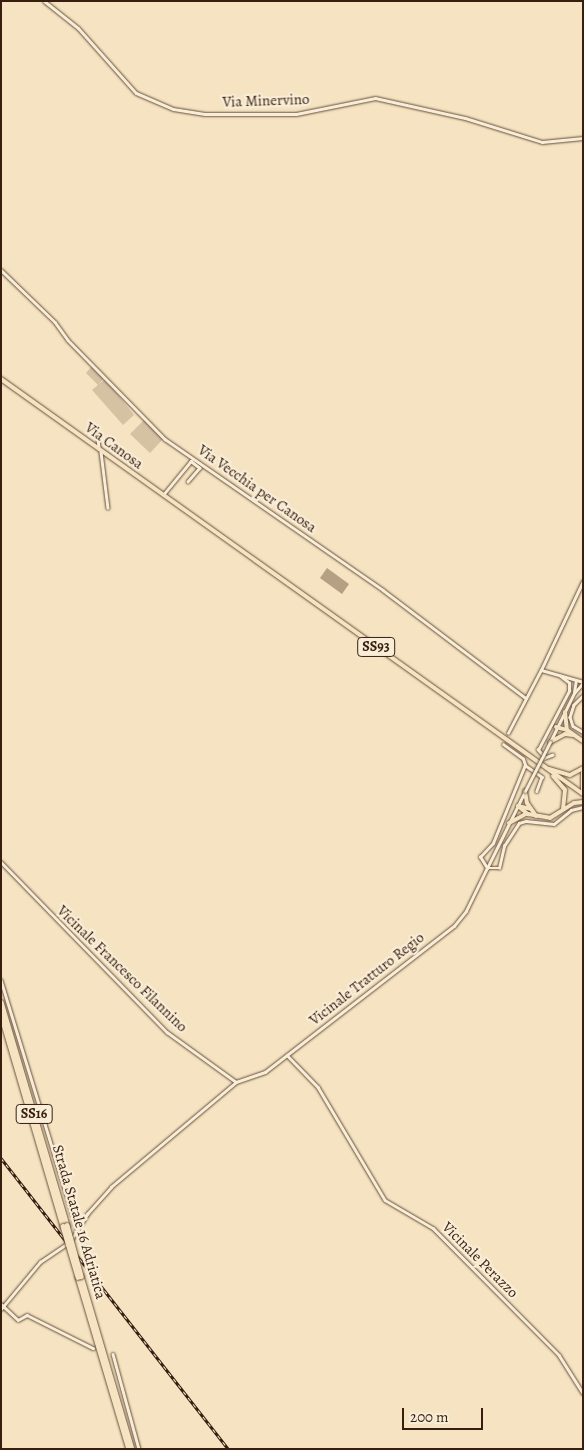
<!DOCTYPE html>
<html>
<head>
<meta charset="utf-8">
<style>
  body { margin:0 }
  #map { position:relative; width:584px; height:1450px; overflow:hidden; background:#f5e3c1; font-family:Alegreya,serif }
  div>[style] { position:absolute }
  .green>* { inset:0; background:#d5c2a3 }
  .water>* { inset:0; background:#b5a085 }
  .roads { filter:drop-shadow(0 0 1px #684f3c) drop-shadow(0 0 1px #684f3c) }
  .minor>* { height:2.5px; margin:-1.25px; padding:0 1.25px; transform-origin:1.25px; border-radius:1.25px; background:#f8edd7 }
  .tertiary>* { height:3px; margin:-1.5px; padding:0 1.5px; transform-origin:1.5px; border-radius:1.5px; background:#f8edd7 }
  .secondary>* { height:3px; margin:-1.5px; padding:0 1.5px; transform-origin:1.5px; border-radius:1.5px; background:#f8edd7 }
  .primary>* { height:4px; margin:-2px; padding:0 2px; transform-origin:2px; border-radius:2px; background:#f5e3c1 }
  .trunk>* { height:4.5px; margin:-2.25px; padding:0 2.25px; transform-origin:2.25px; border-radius:2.25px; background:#f5e3c1 }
  .rail>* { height:3px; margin-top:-1.5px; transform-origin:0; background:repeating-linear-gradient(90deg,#f8edd7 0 4px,#391e10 0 8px); box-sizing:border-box; border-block:1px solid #391e10 }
  .bridges { filter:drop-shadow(0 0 1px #684f3c) drop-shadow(0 0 1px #684f3c) }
  .tertiary-bridge>* { height:3px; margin:-1.5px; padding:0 1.5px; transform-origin:1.5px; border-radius:1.5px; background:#f8edd7 }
  .trunk-bridge>* { height:4.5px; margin:-2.25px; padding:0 2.25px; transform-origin:2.25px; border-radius:2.25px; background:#f5e3c1 }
  span { translate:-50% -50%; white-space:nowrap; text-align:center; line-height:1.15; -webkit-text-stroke:4.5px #f8edd7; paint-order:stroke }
  .shield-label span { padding:1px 4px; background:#f8edd7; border:1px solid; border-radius:4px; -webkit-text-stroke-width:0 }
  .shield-label { font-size:14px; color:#391e10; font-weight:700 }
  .street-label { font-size:15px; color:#391e10 }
  .frame { position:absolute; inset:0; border:2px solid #391e10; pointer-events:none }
  .scale { position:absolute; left:402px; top:1408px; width:81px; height:22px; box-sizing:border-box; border:2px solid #391e10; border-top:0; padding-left:6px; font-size:15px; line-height:18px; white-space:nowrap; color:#391e10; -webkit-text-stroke:4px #f8edd7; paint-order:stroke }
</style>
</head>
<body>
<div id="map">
  <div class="green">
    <i style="clip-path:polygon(92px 366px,104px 378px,99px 384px,105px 379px,134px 415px,123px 425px,92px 390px,98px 385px,86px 373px)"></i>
    <i style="clip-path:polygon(144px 420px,163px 439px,150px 453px,130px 434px)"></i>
  </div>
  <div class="water">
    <i style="clip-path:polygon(327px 568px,349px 584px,342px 594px,320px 578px)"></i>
  </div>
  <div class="roads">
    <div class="minor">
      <i style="left:1px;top:270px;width:75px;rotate:43.9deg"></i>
      <i style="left:55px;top:322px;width:22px;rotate:54deg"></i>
      <i style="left:68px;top:340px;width:139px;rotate:45.6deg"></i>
      <i style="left:165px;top:439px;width:265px;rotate:34.7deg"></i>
      <i style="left:383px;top:590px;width:179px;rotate:37.1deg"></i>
      <i style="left:98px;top:437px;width:12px;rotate:85deg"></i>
      <i style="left:101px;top:452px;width:56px;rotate:82.9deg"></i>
      <i style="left:163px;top:495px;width:44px;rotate:-50.5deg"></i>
      <i style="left:191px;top:461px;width:11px;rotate:38deg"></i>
      <i style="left:200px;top:468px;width:18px;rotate:131deg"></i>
      <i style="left:583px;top:696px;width:13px;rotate:135deg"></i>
      <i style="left:574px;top:705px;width:13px;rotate:108deg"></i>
      <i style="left:570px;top:717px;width:9px;rotate:72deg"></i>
      <i style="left:573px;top:726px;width:12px;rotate:31deg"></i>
      <i style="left:508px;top:733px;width:71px;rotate:-62.4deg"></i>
      <i style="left:553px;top:755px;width:9px;rotate:159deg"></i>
      <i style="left:545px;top:758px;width:11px;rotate:-131deg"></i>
      <i style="left:538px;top:750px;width:67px;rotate:-62.3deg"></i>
      <i style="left:569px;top:691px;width:8px;rotate:-90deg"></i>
      <i style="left:569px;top:683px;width:11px;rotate:-142deg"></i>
      <i style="left:525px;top:765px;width:21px;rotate:35deg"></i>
      <i style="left:542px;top:777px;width:15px;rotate:110deg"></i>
      <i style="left:1px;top:862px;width:238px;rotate:45.7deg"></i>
      <i style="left:167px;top:1032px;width:85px;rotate:35.9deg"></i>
      <i style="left:487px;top:868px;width:13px;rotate:-122deg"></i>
      <i style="left:480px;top:857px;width:19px;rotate:-47deg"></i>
      <i style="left:493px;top:843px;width:84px;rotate:-67.7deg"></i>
      <i style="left:525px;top:765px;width:6px;rotate:-108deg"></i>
      <i style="left:523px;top:759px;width:24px;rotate:-144deg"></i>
      <i style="left:487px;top:868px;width:12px"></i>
      <i style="left:499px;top:868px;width:23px;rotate:-77deg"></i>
      <i style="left:504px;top:846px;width:27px;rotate:-57deg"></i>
      <i style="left:519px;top:823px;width:7px;rotate:-16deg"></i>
      <i style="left:526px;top:821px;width:28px;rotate:6deg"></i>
      <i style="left:554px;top:824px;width:22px;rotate:-39deg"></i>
      <i style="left:571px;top:810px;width:12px;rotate:-14deg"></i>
      <i style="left:1px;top:980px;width:260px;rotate:73deg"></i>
      <i style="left:287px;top:1055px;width:45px;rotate:45.9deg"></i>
      <i style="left:318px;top:1087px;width:131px;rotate:59.3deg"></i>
      <i style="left:385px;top:1200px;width:56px;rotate:30.3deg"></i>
      <i style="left:433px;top:1228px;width:179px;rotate:45.2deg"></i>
      <i style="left:559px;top:1355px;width:45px;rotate:57.7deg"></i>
      <i style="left:71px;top:1240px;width:31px;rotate:-58deg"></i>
      <i style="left:87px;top:1214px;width:36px;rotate:-48deg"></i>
      <i style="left:111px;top:1187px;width:163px;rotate:-40deg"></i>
      <i style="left:236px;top:1082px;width:31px;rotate:-19deg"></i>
      <i style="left:265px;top:1072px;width:239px;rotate:-37.7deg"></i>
      <i style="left:454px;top:926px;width:19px;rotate:-51deg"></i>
      <i style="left:466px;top:911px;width:48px;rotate:-64deg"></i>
      <i style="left:1px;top:1304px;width:23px;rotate:43deg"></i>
      <i style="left:18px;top:1320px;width:10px;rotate:-29deg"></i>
      <i style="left:27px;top:1315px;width:74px;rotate:26.6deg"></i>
      <i style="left:1px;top:1309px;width:61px;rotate:-50.3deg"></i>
      <i style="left:40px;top:1262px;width:32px;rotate:-34deg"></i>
      <i style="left:113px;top:1354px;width:98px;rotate:74.7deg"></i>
    </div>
    <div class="tertiary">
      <i style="left:583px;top:581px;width:98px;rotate:115.3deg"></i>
      <i style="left:541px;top:670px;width:44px;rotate:15.9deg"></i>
      <i style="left:574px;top:692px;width:12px;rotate:-81deg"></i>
      <i style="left:550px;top:742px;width:55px;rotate:-63.9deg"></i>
      <i style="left:574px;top:693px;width:13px;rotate:-48deg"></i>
      <i style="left:487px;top:868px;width:86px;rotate:-63.7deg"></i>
    </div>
    <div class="secondary">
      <i style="left:44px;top:1px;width:43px;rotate:38.5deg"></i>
      <i style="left:78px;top:28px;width:87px;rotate:48.3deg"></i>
      <i style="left:136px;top:93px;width:40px;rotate:23.4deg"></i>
      <i style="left:173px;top:109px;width:32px;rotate:9deg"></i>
      <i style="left:205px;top:114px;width:91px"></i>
      <i style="left:296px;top:114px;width:81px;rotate:-11.4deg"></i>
      <i style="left:375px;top:98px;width:92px;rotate:12.5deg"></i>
      <i style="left:465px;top:118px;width:81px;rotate:17.3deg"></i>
      <i style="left:542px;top:142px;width:41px;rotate:-5.6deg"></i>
    </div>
    <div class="primary">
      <i style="left:1px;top:379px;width:715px;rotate:35.49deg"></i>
      <i style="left:565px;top:712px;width:18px;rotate:84deg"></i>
      <i style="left:556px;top:727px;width:11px;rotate:15deg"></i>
      <i style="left:567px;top:730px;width:19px;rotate:35deg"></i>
      <i style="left:550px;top:742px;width:17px;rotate:-28deg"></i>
      <i style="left:565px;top:734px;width:8px;rotate:7deg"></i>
      <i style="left:549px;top:769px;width:22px;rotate:16deg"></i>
      <i style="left:570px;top:775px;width:15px;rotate:-28deg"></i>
      <i style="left:583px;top:772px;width:18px;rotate:90deg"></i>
      <i style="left:553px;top:776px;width:18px;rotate:49deg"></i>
      <i style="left:565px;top:790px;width:19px;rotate:96deg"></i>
      <i style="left:525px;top:791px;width:12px;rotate:81deg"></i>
      <i style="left:527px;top:803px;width:16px;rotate:55deg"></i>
      <i style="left:518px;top:806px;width:13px;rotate:39deg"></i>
      <i style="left:528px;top:814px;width:22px;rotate:10deg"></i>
      <i style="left:550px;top:818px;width:28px;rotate:-32deg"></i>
      <i style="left:574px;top:803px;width:9px;rotate:-6deg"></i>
      <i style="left:518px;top:806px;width:13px;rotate:13deg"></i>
      <i style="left:509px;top:823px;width:19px;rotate:-28deg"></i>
    </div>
    <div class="trunk">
      <i style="left:1px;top:1002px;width:233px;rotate:73.5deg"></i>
      <i style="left:1px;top:1014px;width:221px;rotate:73.7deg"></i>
      <i style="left:81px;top:1276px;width:180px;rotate:73.6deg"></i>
      <i style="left:78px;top:1277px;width:179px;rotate:73.5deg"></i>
    </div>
  </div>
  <div class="rail">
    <i style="left:1px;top:1158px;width:369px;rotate:52deg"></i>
  </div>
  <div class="bridges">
    <div class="tertiary-bridge">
      <i style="left:525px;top:791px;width:55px;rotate:-63deg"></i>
    </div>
    <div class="trunk-bridge">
      <i style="left:67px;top:1225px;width:53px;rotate:74.6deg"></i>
      <i style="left:63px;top:1226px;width:53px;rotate:73.6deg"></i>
    </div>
  </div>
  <div class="shield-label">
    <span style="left:376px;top:647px">SS93</span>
    <span style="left:34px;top:1114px">SS16</span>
  </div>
  <div class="street-label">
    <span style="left:266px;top:101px;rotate:-2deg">Via Minervino</span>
    <span style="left:114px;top:446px;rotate:36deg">Via Canosa</span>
    <span style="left:257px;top:489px;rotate:35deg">Via Vecchia per Canosa</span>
    <span style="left:122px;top:969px;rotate:44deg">Vicinale Francesco Filannino</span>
    <span style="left:367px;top:979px;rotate:-38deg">Vicinale Tratturo Regio</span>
    <span style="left:79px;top:1222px;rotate:74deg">Strada Statale 16 Adriatica</span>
    <span style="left:480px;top:1260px;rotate:45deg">Vicinale Perazzo</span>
  </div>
  <div class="frame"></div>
  <div class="scale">200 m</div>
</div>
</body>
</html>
